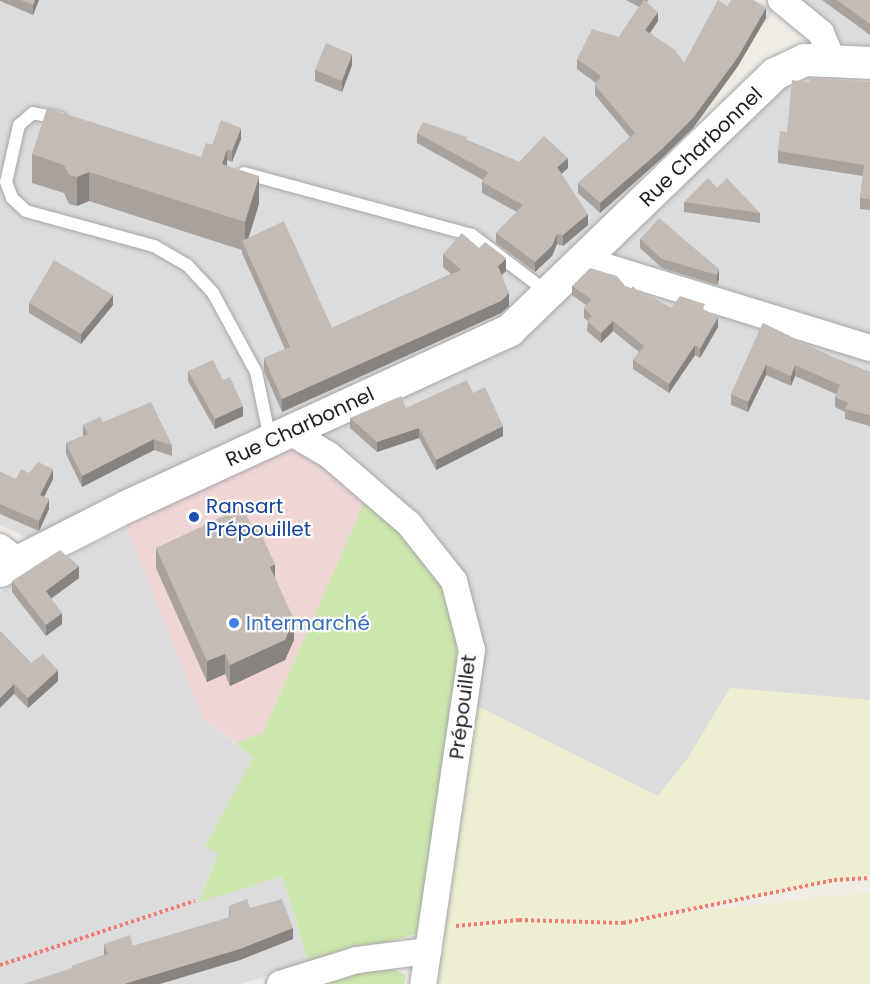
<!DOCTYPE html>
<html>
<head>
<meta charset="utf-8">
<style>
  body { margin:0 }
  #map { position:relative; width:870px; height:984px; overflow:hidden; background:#efece5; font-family:Poppins,sans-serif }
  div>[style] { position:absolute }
  .residential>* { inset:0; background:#dddcdc }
  .commercial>* { inset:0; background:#efd6d5 }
  .farmland>* { inset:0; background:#ecedd1 }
  .grass>* { inset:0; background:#cbe7ad }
  .path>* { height:4px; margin-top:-2px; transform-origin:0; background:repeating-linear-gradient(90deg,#f47b71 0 3px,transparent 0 6px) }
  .roads { filter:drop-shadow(0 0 2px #a6a6a6) drop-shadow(0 0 2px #a6a6a6) }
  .service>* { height:12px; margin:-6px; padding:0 6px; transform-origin:6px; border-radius:6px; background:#fff }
  .minor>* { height:26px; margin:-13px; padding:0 13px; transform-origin:13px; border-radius:13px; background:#fff }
  .tertiary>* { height:32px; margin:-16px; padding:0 16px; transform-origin:16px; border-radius:16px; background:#fff }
  .wall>* { inset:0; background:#a9a19c }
  .shaded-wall>* { inset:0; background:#89837f }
  .building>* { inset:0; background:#c4bbb5 }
  .dots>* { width:16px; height:16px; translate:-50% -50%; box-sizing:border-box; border:3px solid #fff; border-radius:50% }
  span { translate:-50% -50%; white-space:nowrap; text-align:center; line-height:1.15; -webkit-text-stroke:4.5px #fff; paint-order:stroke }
  .street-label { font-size:20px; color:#1f1f1f }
  .transit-label { font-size:20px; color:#164399 }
  .left { translate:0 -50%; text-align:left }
  .shop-label { font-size:20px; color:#366cbe }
</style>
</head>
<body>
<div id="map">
  <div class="residential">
    <i style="clip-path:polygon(0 0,754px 0,776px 9px,557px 284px,775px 74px,841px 62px,775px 0,870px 0,870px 700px,730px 688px,688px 758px,658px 796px,465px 700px,472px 650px,288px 432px,32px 540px,0 525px)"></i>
    <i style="clip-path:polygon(127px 528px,203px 718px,254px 758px,205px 846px,218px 853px,198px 902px,282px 876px,309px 963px,241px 984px,0 984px,0 592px,25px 576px)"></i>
  </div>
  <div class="commercial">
    <i style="clip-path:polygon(290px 432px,370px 489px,263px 733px,236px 743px,203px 718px,127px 528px,128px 506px)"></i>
  </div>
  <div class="farmland">
    <i style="clip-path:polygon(730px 688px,870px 700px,870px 876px,656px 916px,870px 892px,870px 984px,423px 984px,465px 700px,658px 796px,688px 758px)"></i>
  </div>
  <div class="grass">
    <i style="clip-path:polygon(370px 489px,454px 581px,458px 683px,423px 932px,309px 963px,282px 876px,198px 903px,218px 854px,205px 846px,253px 758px,236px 743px,263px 733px)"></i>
    <i style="clip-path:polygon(370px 958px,406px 975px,404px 984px,283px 984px)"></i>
  </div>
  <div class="path">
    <i style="left:456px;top:926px;width:63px;rotate:-5.4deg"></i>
    <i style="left:519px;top:920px;width:104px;rotate:1.7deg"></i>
    <i style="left:623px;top:923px;width:215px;rotate:-11.5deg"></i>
    <i style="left:834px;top:880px;width:36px;rotate:-3deg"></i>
    <i style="left:0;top:965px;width:205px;rotate:-18.2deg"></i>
  </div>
  <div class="roads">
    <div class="service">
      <i style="left:60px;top:118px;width:27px;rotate:-170deg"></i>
      <i style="left:33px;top:113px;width:18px;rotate:139deg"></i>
      <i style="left:19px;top:125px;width:58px;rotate:102.8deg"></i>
      <i style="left:6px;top:182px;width:17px;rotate:69deg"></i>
      <i style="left:12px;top:198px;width:19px;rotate:43deg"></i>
      <i style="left:26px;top:211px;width:133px;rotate:15.3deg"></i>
      <i style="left:154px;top:246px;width:39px;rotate:30deg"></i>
      <i style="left:188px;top:266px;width:37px;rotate:47deg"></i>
      <i style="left:213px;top:293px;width:90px;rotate:61.4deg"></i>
      <i style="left:256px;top:372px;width:68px;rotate:78.2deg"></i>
      <i style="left:244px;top:173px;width:236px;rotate:15.2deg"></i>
      <i style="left:472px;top:235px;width:94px;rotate:37.2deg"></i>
    </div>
    <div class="minor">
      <i style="left:781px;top:0;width:52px;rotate:39.5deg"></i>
      <i style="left:821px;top:33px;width:28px;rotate:67deg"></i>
      <i style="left:584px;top:260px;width:299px;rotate:17.1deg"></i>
      <i style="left:290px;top:432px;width:45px;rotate:30.5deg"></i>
      <i style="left:329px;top:455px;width:106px;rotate:40.8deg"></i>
      <i style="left:409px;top:524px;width:73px;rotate:51.7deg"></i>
      <i style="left:454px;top:581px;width:71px;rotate:75.4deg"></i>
      <i style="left:472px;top:650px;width:338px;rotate:98.3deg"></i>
      <i style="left:0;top:547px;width:21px;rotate:39deg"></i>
      <i style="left:280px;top:984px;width:81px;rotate:-17.3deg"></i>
      <i style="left:357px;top:960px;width:72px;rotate:-7.2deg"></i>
    </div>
    <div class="tertiary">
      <i style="left:0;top:571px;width:144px;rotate:-26.9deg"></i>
      <i style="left:128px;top:506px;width:421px;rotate:-24.7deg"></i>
      <i style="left:510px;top:330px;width:368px;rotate:-44deg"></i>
      <i style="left:775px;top:74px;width:33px;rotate:-25deg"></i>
      <i style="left:805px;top:60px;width:65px;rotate:2.6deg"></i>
    </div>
  </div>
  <div class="wall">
    <i style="clip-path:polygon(0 0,39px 0,33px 15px,0 1px)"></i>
    <i style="clip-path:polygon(626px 0,648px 0,647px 3px,658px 21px,650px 33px,684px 63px,727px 6px,766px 18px,738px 66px,693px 128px,661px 159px,600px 213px,578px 193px,578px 183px,630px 137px,595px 95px,595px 85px,596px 83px,577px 69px,577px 59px,619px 37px,639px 7px)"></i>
    <i style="clip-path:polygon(822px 0,870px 0,870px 35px)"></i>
    <i style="clip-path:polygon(352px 65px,342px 92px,315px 81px,315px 70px)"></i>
    <i style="clip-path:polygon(809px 82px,870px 82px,870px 210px,860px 209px,860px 198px,863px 176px,778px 163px,778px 151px,787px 132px)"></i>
    <i style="clip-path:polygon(417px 133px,467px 140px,519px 162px,568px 168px,561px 174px,588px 225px,563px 246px,557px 244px,552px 256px,535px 272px,496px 243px,496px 233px,517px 212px,482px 193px,482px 182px,483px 180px,417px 143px)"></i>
    <i style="clip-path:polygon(241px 139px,232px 162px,227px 160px,227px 165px,259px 204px,249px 237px,332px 328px,451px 274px,443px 267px,443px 254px,506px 271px,502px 275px,509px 306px,501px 313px,282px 412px,264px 371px,264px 358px,285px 349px,242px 253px,242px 250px,89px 201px,77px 206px,69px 204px,64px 193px,32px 183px,32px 154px,201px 157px,212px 145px)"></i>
    <i style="clip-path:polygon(717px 188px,760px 213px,760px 223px,684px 212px,684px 202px)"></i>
    <i style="clip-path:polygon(640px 239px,719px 269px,719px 279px,717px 285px,662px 268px,640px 248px)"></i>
    <i style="clip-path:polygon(572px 286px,638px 292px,671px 308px,705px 310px,718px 327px,700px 358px,695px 355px,669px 393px,633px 369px,633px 360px,639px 352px,613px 331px,601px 343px,587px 331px,588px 321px,584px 318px,584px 308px,586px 305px,572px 295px)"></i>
    <i style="clip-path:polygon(29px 303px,113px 305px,81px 344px,29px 313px)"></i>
    <i style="clip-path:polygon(763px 323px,832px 357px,870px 372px,870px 426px,845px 419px,845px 412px,835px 407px,835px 397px,836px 394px,795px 376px,791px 386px,766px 375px,748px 412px,731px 405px,731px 394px)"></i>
    <i style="clip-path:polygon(188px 371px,223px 380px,243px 416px,215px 429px,188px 381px)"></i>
    <i style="clip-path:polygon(473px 393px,503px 436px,436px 470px,419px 438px,377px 452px,350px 428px,350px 418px,406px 408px)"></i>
    <i style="clip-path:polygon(103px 422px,172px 445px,172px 456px,154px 450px,82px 487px,66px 454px,66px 443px,83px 436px,83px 425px)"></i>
    <i style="clip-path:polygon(0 472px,16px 479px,29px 473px,53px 479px,44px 497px,49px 509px,39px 531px,0 514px)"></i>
    <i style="clip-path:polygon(156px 548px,275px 578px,294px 640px,285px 660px,230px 686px,225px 674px,207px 682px,156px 568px)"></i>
    <i style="clip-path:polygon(79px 578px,51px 599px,62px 624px,46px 636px,12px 592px,12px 581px)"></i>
    <i style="clip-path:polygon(0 631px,31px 663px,58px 681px,28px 708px,14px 694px)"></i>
    <i style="clip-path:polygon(229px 906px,250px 908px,293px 939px,240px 960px,72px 969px,72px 966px,104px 955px,104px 944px,133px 946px,229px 918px)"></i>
  </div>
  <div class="shaded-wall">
    <i style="clip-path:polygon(35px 0,39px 0,33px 15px,33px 5px)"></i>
    <i style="clip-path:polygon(766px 8px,766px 18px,738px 66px,693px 128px,661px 159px,600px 213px,600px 203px)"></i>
    <i style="clip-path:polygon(658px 12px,658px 21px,645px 40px,645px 30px)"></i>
    <i style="clip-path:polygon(352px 54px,352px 65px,342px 92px,342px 81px)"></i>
    <i style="clip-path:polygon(241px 128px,241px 139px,232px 162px,232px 151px)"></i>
    <i style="clip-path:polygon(227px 149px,227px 178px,222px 164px)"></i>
    <i style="clip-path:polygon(568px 158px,568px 168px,557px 178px,557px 167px)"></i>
    <i style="clip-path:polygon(89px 172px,89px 201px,77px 206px,77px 177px)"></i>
    <i style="clip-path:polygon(259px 176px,259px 204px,245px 249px,245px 222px)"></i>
    <i style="clip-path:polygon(588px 214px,588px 225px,563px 246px,563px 235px)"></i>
    <i style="clip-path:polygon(557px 234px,557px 244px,552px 256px,535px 272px,535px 262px)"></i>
    <i style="clip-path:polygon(506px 258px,506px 271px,498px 279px,498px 266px)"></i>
    <i style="clip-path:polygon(719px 269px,719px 279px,717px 285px,717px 275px)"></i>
    <i style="clip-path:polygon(509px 293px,509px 306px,501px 313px,282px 412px,282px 399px)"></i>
    <i style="clip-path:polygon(113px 295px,113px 305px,81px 344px,81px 334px)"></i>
    <i style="clip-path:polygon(718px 317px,718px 327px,700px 358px,700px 349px)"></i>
    <i style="clip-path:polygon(613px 321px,613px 331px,601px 343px,601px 333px)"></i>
    <i style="clip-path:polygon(695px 345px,695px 355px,669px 393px,669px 384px)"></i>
    <i style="clip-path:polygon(766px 365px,766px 375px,748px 412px,748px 402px)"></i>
    <i style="clip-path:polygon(795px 365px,795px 376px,791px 386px,791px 376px)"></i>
    <i style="clip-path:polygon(243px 406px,243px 416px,215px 429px,215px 419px)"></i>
    <i style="clip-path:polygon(503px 426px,503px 436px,436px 470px,436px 460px)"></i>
    <i style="clip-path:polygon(419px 428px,419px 438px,377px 452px,377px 442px)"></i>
    <i style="clip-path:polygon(154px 439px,154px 450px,82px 487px,82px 476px)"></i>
    <i style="clip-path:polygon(53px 469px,53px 479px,40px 505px,40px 495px)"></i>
    <i style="clip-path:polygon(49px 499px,49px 509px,39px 531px,39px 521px)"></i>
    <i style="clip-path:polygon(275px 564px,275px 585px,270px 567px)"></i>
    <i style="clip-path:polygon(79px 566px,79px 578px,46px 602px,46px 591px)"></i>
    <i style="clip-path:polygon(62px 613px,62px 624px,46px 636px,46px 625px)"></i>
    <i style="clip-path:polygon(294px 619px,294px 640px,285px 660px,230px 686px,230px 665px)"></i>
    <i style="clip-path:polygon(225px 654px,225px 674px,207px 682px,207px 661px)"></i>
    <i style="clip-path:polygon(58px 670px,58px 681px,28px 708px,28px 698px)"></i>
    <i style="clip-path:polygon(14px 684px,14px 694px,0 708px,0 698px)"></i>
    <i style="clip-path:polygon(293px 928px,293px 939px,240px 960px,160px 984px,124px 984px)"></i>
  </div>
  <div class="building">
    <i style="clip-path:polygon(21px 0,35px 0,33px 5px)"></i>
    <i style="clip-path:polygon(644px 0,658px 12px,645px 30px,675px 50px,684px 63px,718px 0,727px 6px,731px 0,753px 0,766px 8px,738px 57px,693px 118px,661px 150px,600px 203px,578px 183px,635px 133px,595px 85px,601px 76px,577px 59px,592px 29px,619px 37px)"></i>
    <i style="clip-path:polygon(837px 0,870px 0,870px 24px)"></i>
    <i style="clip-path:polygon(326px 43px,352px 54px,342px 81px,315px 70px)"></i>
    <i style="clip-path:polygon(810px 77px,870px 82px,870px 199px,860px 198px,864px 165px,778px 151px,780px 131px,787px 132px,792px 80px,809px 82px)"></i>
    <i style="clip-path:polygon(47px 108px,201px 157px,206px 143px,227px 149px,222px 164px,259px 176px,245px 222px,89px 172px,77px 177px,69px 175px,64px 165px,32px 154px)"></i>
    <i style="clip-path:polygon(221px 120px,241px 128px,232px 151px,212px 145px)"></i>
    <i style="clip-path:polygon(423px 122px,467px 137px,466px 140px,519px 162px,544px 136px,568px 158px,557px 167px,588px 214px,563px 235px,557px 234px,552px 246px,535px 262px,496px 233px,523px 205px,482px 182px,488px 172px,417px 133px)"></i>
    <i style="clip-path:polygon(708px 178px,717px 188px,727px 178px,760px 213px,684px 202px)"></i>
    <i style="clip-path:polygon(659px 218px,719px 269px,717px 275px,662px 259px,640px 239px)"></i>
    <i style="clip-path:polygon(284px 221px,332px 328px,461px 270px,443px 254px,462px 233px,479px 248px,485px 242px,506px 258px,498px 266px,509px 293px,501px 301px,282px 399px,264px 358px,290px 347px,242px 241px)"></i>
    <i style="clip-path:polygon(54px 260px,113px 295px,81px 334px,29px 303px)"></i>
    <i style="clip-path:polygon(590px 268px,617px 276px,629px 291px,633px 286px,638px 292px,640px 290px,671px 308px,680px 296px,705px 304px,703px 309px,718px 317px,700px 349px,695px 345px,669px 384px,633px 360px,644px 346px,613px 321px,601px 333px,587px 321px,592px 316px,584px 308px,591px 299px,572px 286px)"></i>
    <i style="clip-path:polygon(763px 323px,832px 357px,870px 372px,870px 415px,845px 409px,848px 403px,835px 397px,840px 385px,795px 365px,791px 376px,766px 365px,748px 402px,731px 394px)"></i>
    <i style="clip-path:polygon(213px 360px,223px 380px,230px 377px,243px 406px,215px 419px,188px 371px)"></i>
    <i style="clip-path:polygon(467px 380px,473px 393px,485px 387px,503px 426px,436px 460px,419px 428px,377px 442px,350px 418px,401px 396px,406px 408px)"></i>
    <i style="clip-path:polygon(151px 402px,172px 445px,154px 439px,82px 476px,66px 443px,88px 434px,83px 425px,100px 417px,103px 422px)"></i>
    <i style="clip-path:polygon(38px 462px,53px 469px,40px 495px,49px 499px,39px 521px,0 504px,0 472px,16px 479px,21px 469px,29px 473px)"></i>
    <i style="clip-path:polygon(243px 507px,252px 527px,257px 525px,275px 564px,270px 567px,294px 619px,285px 640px,230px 665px,225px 654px,207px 661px,156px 548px)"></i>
    <i style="clip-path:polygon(60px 550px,79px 566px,46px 591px,62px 613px,46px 625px,12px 581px)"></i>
    <i style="clip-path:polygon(0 631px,31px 663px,43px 654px,58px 670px,28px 698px,14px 684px,0 698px)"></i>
    <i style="clip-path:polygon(247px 899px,250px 908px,282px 899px,293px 928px,240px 949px,124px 984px,23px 984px,72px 968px,72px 966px,108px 954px,104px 944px,130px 935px,133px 946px,230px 917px,229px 906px)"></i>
  </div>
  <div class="dots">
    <i style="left:194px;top:517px;background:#1a4fb4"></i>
    <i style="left:234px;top:623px;background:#3f7fe0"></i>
  </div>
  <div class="street-label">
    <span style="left:701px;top:147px;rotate:-44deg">Rue Charbonnel</span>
    <span style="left:300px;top:427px;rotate:-25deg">Rue Charbonnel</span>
    <span style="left:463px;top:707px;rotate:-83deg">Prépouillet</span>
  </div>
  <div class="transit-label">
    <span class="left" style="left:206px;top:518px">Ransart<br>Prépouillet</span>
  </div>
  <div class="shop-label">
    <span class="left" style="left:246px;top:623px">Intermarché</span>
  </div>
</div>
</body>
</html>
